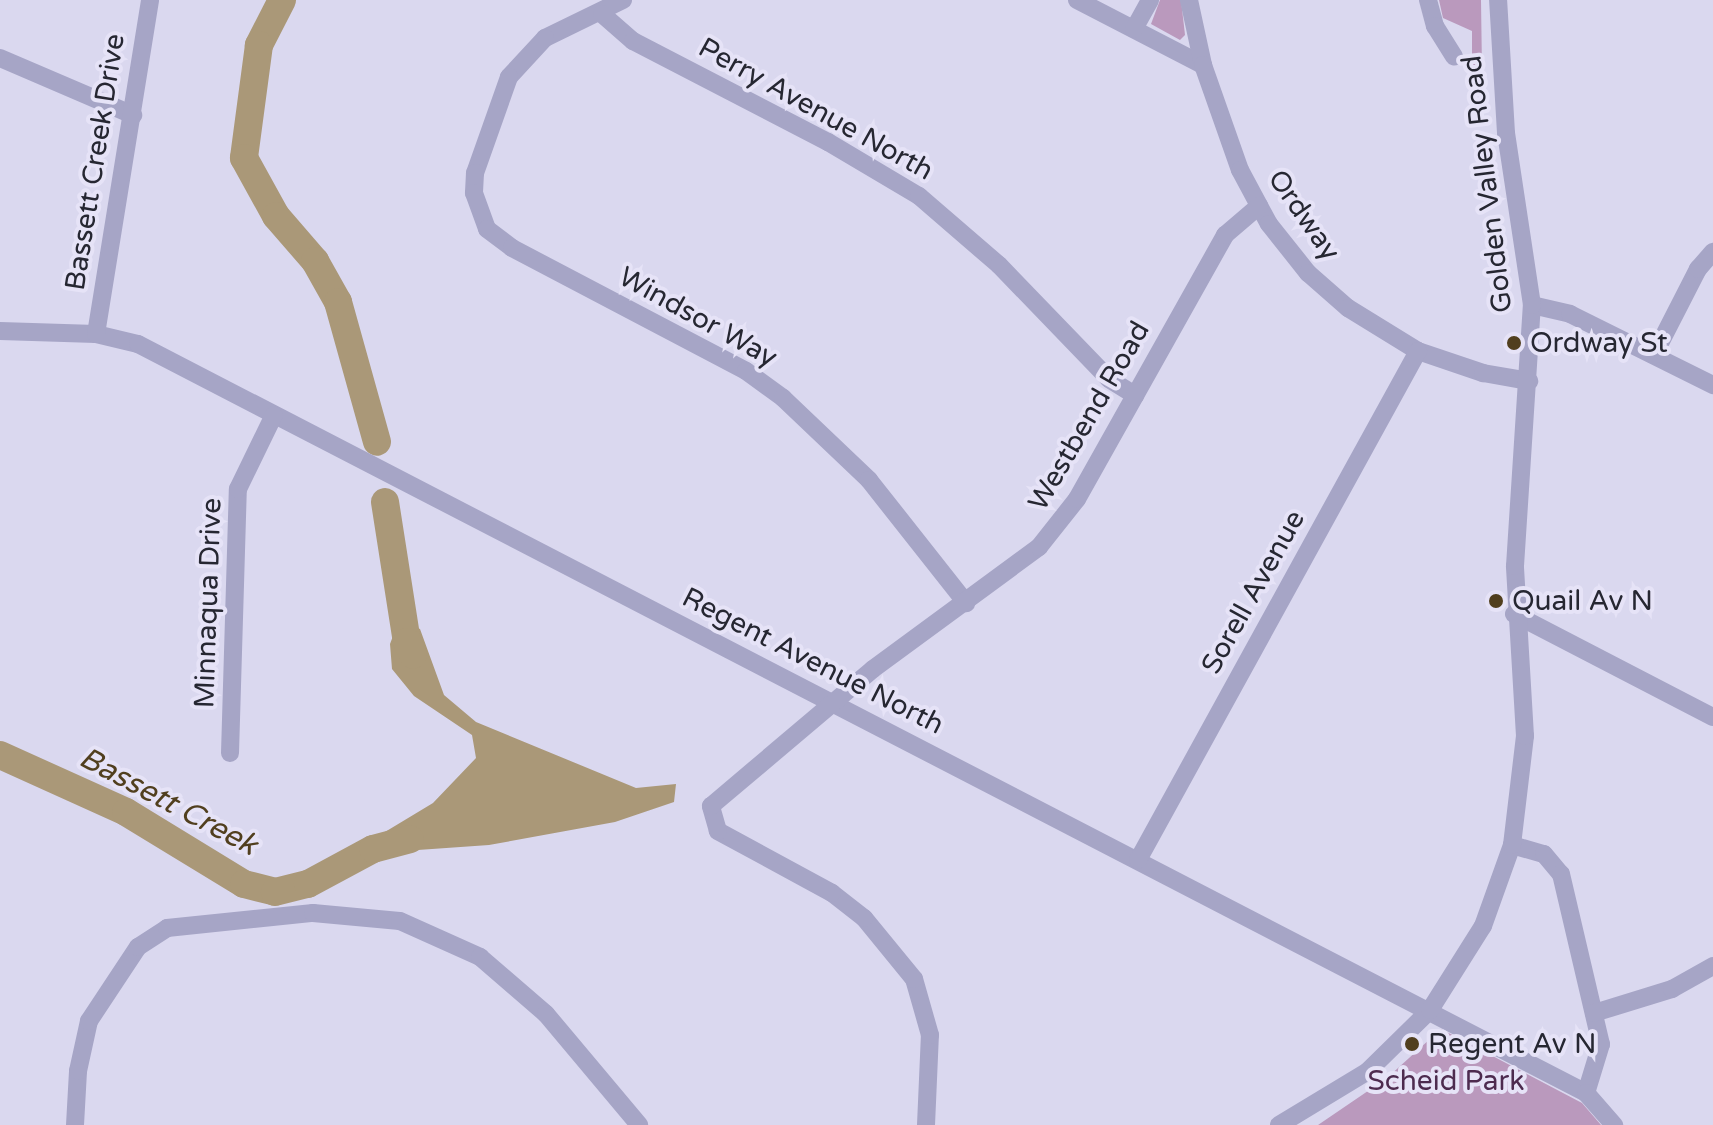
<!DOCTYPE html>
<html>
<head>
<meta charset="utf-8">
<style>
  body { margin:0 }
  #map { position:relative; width:1713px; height:1125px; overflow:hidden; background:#dad8ef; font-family:"Varela Round",sans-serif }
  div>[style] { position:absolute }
  .green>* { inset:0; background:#ba99bd }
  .water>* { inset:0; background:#aa9878 }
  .river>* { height:28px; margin:-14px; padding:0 14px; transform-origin:14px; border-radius:14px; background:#aa9878 }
  .minor>* { height:18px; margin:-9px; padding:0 9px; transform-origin:9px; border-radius:9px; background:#a6a5c6 }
  .dots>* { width:22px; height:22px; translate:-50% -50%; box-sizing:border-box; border:4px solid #e6e3f7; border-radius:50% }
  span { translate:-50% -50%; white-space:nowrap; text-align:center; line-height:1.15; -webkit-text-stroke:8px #e6e3f7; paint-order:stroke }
  .street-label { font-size:28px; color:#262732 }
  .poi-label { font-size:28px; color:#262732 }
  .left { translate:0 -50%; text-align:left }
  .park-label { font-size:28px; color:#4d2b4f }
  .water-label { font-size:30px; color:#513f1e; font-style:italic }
</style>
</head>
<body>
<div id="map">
  <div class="green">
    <i style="clip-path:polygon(1160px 0,1181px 0,1185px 35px,1180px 40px,1151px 24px)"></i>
    <i style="clip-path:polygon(1439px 0,1481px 0,1482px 70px,1472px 71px,1472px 31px,1443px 18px)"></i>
    <i style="clip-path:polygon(1441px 1029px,1582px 1103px,1601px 1125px,1318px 1125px,1387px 1078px)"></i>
  </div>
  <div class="water">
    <i style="clip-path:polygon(399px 620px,420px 629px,444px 695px,476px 722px,636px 788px,676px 784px,674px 802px,615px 822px,489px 845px,375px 853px,370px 841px,433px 803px,476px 758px,472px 735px,414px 696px,392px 669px,390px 644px)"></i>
  </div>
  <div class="river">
    <i style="left:282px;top:0;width:51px;rotate:117.1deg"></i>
    <i style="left:259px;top:45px;width:114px;rotate:97.6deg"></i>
    <i style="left:244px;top:158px;width:66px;rotate:61.1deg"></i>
    <i style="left:276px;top:216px;width:60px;rotate:49.1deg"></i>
    <i style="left:315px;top:261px;width:47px;rotate:60.7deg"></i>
    <i style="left:338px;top:302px;width:145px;rotate:74.4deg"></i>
    <i style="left:385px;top:502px;width:142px;rotate:81.1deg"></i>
    <i style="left:407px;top:642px;width:14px;rotate:65deg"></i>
    <i style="left:0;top:755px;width:138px;rotate:24.3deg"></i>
    <i style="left:126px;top:812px;width:138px;rotate:31.4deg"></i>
    <i style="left:244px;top:884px;width:32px;rotate:14deg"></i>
    <i style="left:275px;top:892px;width:34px;rotate:-14deg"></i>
    <i style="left:308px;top:884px;width:74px;rotate:-28.3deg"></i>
    <i style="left:373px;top:849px;width:38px;rotate:-15deg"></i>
  </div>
  <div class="minor">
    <i style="left:623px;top:0;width:87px;rotate:154deg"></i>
    <i style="left:545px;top:38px;width:53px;rotate:132.7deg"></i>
    <i style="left:509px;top:77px;width:102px;rotate:109.5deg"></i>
    <i style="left:475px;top:173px;width:20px;rotate:93deg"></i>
    <i style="left:474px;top:193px;width:38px;rotate:70deg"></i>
    <i style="left:487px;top:229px;width:31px;rotate:37deg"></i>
    <i style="left:512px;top:248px;width:264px;rotate:27.7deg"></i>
    <i style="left:746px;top:371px;width:46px;rotate:36.1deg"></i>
    <i style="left:783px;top:398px;width:119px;rotate:43.6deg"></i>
    <i style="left:869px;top:480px;width:157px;rotate:51.7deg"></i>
    <i style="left:1077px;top:0;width:142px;rotate:27.3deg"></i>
    <i style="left:1189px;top:0;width:66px;rotate:77.8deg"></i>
    <i style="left:1203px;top:65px;width:111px;rotate:70.6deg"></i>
    <i style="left:1240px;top:170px;width:61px;rotate:61.8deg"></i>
    <i style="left:1269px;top:224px;width:63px;rotate:51.5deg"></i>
    <i style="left:1308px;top:273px;width:53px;rotate:41.2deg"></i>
    <i style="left:1348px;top:308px;width:82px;rotate:31.6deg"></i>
    <i style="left:1418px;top:351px;width:69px;rotate:18.7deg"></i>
    <i style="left:1483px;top:373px;width:47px;rotate:9.9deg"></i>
    <i style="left:1428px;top:0;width:27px;rotate:75deg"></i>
    <i style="left:1435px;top:26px;width:36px;rotate:58deg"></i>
    <i style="left:602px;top:14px;width:41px;rotate:41.1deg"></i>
    <i style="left:633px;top:41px;width:220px;rotate:27.4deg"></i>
    <i style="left:828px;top:142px;width:106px;rotate:30.7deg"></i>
    <i style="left:919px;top:196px;width:106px;rotate:40.8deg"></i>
    <i style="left:999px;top:265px;width:158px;rotate:46deg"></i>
    <i style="left:1109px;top:379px;width:31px;rotate:32deg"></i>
    <i style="left:1134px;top:29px;width:33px;rotate:-61deg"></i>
    <i style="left:0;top:58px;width:145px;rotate:23.2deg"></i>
    <i style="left:1532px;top:305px;width:39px;rotate:13deg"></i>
    <i style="left:1570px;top:314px;width:160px;rotate:26.4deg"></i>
    <i style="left:0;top:331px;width:96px;rotate:1.8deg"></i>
    <i style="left:96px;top:334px;width:43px;rotate:13.4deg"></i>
    <i style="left:138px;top:344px;width:1630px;rotate:27.35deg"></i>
    <i style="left:96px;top:334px;width:338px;rotate:-80.8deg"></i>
    <i style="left:1654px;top:355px;width:97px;rotate:-62.9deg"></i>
    <i style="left:1698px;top:269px;width:23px;rotate:-49deg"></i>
    <i style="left:1514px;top:614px;width:224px;rotate:27.4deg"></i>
    <i style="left:230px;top:753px;width:264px;rotate:-88.3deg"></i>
    <i style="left:238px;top:489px;width:82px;rotate:-64.1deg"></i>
    <i style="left:1512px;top:845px;width:33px;rotate:16deg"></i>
    <i style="left:1544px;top:854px;width:26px;rotate:50deg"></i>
    <i style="left:1561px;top:874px;width:175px;rotate:76.8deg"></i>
    <i style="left:1601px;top:1044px;width:51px;rotate:107deg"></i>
    <i style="left:1586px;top:1093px;width:43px;rotate:48.8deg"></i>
    <i style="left:1138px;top:860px;width:581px;rotate:-61.18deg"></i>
    <i style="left:1594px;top:1013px;width:82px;rotate:-17.1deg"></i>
    <i style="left:1672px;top:989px;width:47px;rotate:-29.3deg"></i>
    <i style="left:75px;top:1125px;width:54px;rotate:-86.8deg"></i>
    <i style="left:78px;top:1071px;width:51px;rotate:-77.6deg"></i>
    <i style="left:89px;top:1021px;width:89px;rotate:-56.5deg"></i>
    <i style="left:138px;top:947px;width:35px;rotate:-33deg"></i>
    <i style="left:167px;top:928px;width:147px;rotate:-5.9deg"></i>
    <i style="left:313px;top:913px;width:87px;rotate:5.3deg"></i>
    <i style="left:400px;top:921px;width:88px;rotate:24.2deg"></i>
    <i style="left:480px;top:957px;width:87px;rotate:40.8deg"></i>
    <i style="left:546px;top:1014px;width:145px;rotate:50deg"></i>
    <i style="left:926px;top:1125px;width:90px;rotate:-87.5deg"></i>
    <i style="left:930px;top:1035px;width:58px;rotate:-105.9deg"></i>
    <i style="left:914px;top:979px;width:79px;rotate:-129.3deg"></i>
    <i style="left:864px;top:918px;width:41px;rotate:-142deg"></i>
    <i style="left:832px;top:893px;width:130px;rotate:-151.5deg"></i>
    <i style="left:718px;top:831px;width:26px;rotate:-106deg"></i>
    <i style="left:711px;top:806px;width:212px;rotate:-40.2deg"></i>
    <i style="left:873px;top:669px;width:206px;rotate:-36.3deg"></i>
    <i style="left:1039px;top:547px;width:61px;rotate:-51.6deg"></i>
    <i style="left:1077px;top:499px;width:303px;rotate:-60.7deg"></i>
    <i style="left:1225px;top:235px;width:45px;rotate:-40.5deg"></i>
    <i style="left:1279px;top:1125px;width:104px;rotate:-31.2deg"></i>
    <i style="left:1368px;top:1071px;width:87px;rotate:-44.5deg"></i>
    <i style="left:1430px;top:1010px;width:99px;rotate:-57.8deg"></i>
    <i style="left:1483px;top:926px;width:86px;rotate:-70.3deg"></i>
    <i style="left:1512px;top:845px;width:110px;rotate:-83.2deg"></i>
    <i style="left:1525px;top:736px;width:170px;rotate:-93.4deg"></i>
    <i style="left:1515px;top:566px;width:262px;rotate:-86.3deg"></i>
    <i style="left:1532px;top:305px;width:174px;rotate:-98.6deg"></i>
    <i style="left:1506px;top:133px;width:133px;rotate:-93.4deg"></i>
  </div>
  <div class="dots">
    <i style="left:1514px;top:343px;background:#513f1e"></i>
    <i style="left:1496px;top:601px;background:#513f1e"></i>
    <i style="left:1412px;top:1044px;background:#513f1e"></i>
  </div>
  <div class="street-label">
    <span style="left:816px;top:109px;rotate:29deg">Perry Avenue North</span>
    <span style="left:95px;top:162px;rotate:-81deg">Bassett Creek Drive</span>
    <span style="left:1487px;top:184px;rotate:-97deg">Golden Valley Road</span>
    <span style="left:1304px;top:215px;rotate:55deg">Ordway</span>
    <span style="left:698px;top:317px;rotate:29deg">Windsor Way</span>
    <span style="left:1089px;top:416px;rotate:-60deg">Westbend Road</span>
    <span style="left:1253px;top:592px;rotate:-61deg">Sorell Avenue</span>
    <span style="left:208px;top:603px;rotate:-88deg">Minnaqua Drive</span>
    <span style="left:813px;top:661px;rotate:27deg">Regent Avenue North</span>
  </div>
  <div class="poi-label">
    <span class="left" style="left:1530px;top:343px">Ordway St</span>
    <span class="left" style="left:1512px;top:601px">Quail Av N</span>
    <span class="left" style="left:1428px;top:1044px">Regent Av N</span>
  </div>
  <div class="park-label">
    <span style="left:1446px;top:1081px">Scheid Park</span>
  </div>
  <div class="water-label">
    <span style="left:168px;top:802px;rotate:28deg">Bassett Creek</span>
  </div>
</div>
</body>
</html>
